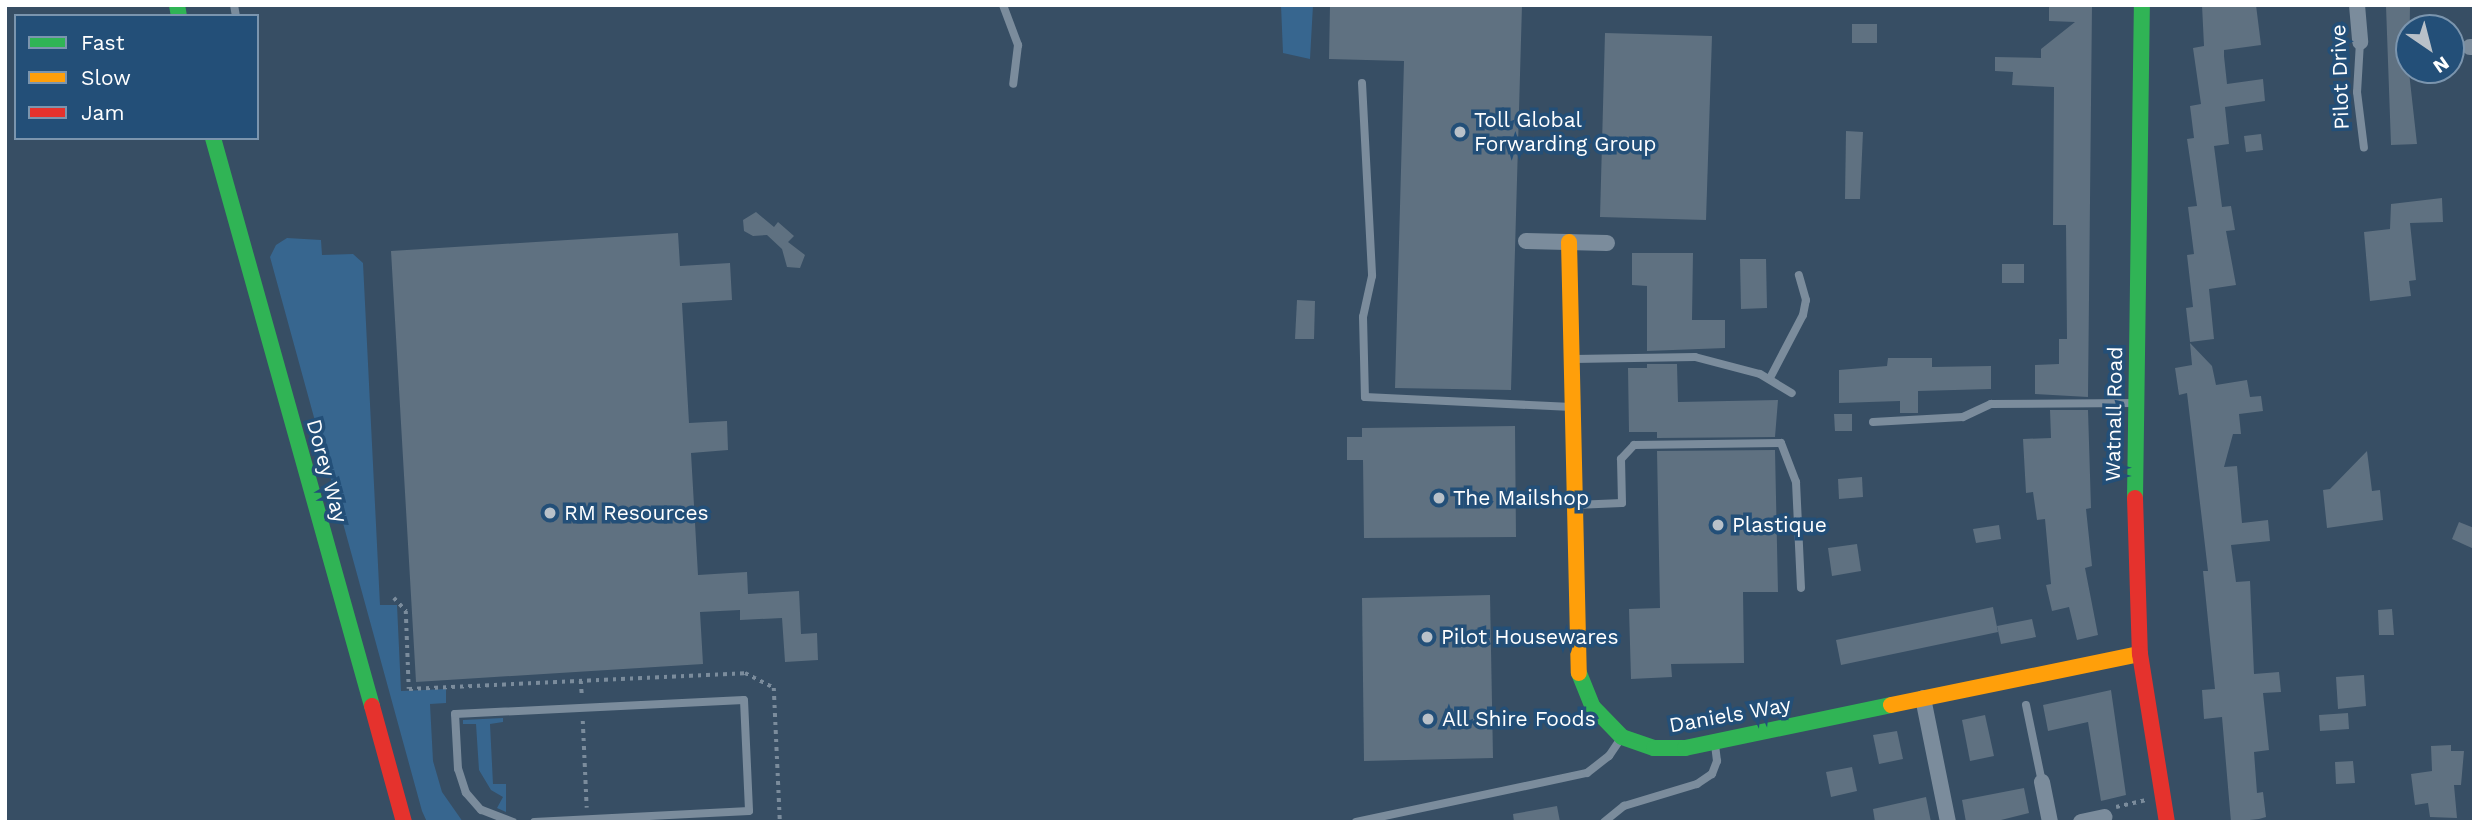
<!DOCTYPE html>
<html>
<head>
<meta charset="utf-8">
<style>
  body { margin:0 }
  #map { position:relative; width:2479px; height:827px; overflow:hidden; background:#374e64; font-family:"Work Sans",sans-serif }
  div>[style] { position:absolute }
  .green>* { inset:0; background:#37668f }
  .building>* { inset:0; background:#5f7181 }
  .path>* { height:3.5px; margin-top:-1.75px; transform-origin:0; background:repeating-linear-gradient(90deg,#7b8c9c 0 3.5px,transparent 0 8.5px) }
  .lane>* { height:8px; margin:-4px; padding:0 4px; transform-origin:4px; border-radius:4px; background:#7b8c9c }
  .street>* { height:16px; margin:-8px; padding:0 8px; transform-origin:8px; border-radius:8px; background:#7b8c9c }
  .fast>* { height:16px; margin:-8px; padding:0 8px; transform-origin:8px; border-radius:8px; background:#30b455 }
  .slow>* { height:16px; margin:-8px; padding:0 8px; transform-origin:8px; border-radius:8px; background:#ff9f0a }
  .jam>* { height:16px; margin:-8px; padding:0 8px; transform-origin:8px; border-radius:8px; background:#e5322d }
  .dots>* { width:19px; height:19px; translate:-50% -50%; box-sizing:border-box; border:4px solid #234f78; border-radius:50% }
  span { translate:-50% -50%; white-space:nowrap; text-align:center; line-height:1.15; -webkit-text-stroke:7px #234f78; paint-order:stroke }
  .street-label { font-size:21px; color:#fff }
  .poi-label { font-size:21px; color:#fff }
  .left { translate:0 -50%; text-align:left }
  .frame { position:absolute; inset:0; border:7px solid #fff; pointer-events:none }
  .legend { position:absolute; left:14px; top:14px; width:245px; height:126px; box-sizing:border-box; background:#234f78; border:2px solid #7b95ae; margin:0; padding:9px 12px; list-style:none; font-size:21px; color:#fff }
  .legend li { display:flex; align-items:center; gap:14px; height:35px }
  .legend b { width:35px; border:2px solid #7b95ae }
  .north { position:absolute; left:2395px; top:14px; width:70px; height:70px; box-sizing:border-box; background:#234f78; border:2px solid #7b95ae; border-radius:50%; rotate:145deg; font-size:19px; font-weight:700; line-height:28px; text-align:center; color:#fff }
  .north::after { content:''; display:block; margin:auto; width:24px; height:32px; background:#b9c1c9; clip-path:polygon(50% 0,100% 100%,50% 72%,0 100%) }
</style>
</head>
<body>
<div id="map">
  <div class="green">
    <i style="clip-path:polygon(1281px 5px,1313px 5px,1310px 59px,1283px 53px)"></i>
    <i style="clip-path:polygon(287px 238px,321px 240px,322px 255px,353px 254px,363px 263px,380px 605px,397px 605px,401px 691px,446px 689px,446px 703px,430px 704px,433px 761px,442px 792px,463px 822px,427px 822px,422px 811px,270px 257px,276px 245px)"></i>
    <i style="clip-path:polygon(503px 718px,503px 722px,490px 724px,493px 784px,506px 784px,506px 812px,497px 808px,503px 797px,491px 790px,479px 770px,476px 724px,463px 724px,463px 720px)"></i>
  </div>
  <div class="building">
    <i style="clip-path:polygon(1330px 5px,1522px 5px,1511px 390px,1395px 388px,1404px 61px,1329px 59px)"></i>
    <i style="clip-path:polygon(2049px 5px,2092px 5px,2088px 397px,2035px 394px,2035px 365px,2059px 364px,2059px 339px,2067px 339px,2066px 225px,2053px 225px,2054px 87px,2012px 85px,2013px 72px,1995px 71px,1995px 57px,2041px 58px,2041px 49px,2075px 22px,2049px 21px)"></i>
    <i style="clip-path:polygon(2202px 5px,2256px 5px,2261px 45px,2224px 50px,2224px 56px,2227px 84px,2263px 79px,2265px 101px,2225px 107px,2229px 144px,2214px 146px,2222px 207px,2231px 206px,2235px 230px,2226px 231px,2236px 285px,2209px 289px,2214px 339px,2190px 342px,2186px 308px,2193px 307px,2187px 255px,2194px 254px,2188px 207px,2197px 206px,2187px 139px,2194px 138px,2190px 106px,2201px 104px,2193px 48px,2204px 46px)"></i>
    <i style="clip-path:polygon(2386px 6px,2410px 6px,2409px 72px,2417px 144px,2391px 145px)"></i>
    <i style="clip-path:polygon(1852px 24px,1877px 24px,1877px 43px,1852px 43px)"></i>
    <i style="clip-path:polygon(1605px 33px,1712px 36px,1706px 220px,1600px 217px)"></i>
    <i style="clip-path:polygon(1846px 131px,1863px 132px,1860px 199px,1845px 199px)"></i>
    <i style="clip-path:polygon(2261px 134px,2263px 150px,2246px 152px,2244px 136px)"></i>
    <i style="clip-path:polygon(2442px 198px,2443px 222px,2410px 223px,2416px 280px,2409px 281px,2411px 296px,2370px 301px,2364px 232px,2390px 229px,2391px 204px)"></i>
    <i style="clip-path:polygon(756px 212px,774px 227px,778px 222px,794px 236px,788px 242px,805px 255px,800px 268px,787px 267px,782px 249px,767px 235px,753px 236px,744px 231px,743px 220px)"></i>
    <i style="clip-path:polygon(678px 233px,680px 266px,730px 263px,732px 300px,682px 303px,689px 423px,727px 421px,728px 450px,691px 453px,698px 575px,747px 572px,748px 594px,799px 591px,801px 634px,817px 633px,818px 660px,785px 662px,782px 618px,740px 620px,740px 610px,700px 612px,703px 664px,416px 682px,391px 251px)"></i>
    <i style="clip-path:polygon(1632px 253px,1693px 253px,1692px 320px,1725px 320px,1725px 348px,1647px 351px,1647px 286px,1632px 285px)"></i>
    <i style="clip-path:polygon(1740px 259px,1766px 259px,1767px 308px,1741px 309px)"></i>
    <i style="clip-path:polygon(2002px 264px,2024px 264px,2024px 283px,2002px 283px)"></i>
    <i style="clip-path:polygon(1297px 300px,1315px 301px,1314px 339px,1295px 339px)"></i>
    <i style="clip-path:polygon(2190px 343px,2212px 366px,2216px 385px,2247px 380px,2250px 397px,2261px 396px,2263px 411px,2239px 414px,2241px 434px,2233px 434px,2224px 467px,2237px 466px,2242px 523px,2268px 520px,2270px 541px,2231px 545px,2236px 582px,2250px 581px,2254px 674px,2279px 672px,2281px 692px,2263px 693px,2269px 750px,2254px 752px,2257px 793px,2263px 792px,2266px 817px,2259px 819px,2231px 822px,2222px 717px,2204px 719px,2202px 690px,2215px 689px,2203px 571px,2208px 571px,2187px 393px,2179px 395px,2175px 368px,2192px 365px)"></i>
    <i style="clip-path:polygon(1888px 358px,1932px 358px,1932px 367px,1991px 366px,1991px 389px,1918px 391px,1918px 413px,1900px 413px,1900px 401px,1839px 403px,1839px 370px,1887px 366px)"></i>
    <i style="clip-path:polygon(1647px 364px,1677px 364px,1678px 402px,1778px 400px,1775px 437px,1657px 438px,1657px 432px,1629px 432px,1628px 368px,1647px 368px)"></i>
    <i style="clip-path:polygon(2050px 410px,2088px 410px,2091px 508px,2086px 509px,2092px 566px,2085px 568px,2098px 635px,2077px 640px,2069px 607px,2052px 611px,2046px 585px,2051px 584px,2045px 519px,2037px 520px,2033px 492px,2026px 493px,2023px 439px,2051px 438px)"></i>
    <i style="clip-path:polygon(1834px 414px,1852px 414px,1852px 431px,1835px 431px)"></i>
    <i style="clip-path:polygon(1515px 426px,1516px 537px,1364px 538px,1363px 460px,1347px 460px,1347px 437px,1362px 437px,1362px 428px)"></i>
    <i style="clip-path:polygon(1775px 450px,1778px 592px,1743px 592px,1744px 663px,1671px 664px,1672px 677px,1631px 679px,1629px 609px,1660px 608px,1657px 451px)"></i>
    <i style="clip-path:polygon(2367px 451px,2372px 491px,2380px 490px,2383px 520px,2327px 528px,2323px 490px,2330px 489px)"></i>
    <i style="clip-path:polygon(1862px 477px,1863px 497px,1839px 499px,1838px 479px)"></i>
    <i style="clip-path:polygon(2459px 522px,2474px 528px,2474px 549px,2452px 539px)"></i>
    <i style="clip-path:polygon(1999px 525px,2001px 539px,1976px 543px,1973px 529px)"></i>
    <i style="clip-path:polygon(1857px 544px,1861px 571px,1832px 576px,1828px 548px)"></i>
    <i style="clip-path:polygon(1490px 595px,1493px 758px,1364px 761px,1362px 598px)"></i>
    <i style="clip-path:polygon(1993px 607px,1998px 632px,1841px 665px,1836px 640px)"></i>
    <i style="clip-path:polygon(2392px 609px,2394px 635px,2379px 635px,2378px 610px)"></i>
    <i style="clip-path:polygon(2032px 619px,2036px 637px,2001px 644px,1997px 626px)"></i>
    <i style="clip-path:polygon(2364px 675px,2366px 706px,2338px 709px,2336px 677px)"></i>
    <i style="clip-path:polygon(2111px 690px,2126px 795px,2101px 801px,2088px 722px,2048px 731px,2043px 705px)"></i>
    <i style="clip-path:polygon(2348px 713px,2349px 729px,2320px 731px,2319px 715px)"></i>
    <i style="clip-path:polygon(1985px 715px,1994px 756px,1970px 761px,1962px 720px)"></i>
    <i style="clip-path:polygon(1897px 731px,1903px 759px,1879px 764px,1873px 735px)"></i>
    <i style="clip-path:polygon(2451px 745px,2451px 751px,2464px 751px,2461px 785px,2454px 785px,2457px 818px,2430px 817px,2428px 803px,2415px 805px,2411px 774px,2432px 771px,2431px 746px)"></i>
    <i style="clip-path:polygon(2353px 761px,2355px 783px,2336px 784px,2335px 762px)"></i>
    <i style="clip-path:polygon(1852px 767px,1857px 791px,1831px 797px,1826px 772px)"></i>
    <i style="clip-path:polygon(2024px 788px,2029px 813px,1993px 822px,1966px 822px,1962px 800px)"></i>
    <i style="clip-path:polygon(1926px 797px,1931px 822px,1875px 822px,1873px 809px)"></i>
    <i style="clip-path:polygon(1557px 806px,1560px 822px,1514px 822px,1513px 814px)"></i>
  </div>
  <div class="path">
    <i style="left:394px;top:598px;width:18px;rotate:47deg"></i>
    <i style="left:406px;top:611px;width:78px;rotate:87.8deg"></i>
    <i style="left:409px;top:689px;width:336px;rotate:-2.7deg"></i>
    <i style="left:745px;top:673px;width:33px;rotate:27deg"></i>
    <i style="left:774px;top:688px;width:134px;rotate:87.4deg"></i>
    <i style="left:581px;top:681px;width:15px;rotate:86deg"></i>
    <i style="left:583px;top:721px;width:87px;rotate:87.4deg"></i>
    <i style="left:2116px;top:807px;width:31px;rotate:-13deg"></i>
  </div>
  <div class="lane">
    <i style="left:234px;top:5px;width:11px;rotate:80deg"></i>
    <i style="left:1003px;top:5px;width:43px;rotate:69.4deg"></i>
    <i style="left:1018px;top:45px;width:39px;rotate:97deg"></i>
    <i style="left:2360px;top:42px;width:50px;rotate:93.4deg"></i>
    <i style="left:2357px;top:92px;width:56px;rotate:82.9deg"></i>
    <i style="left:1362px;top:83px;width:193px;rotate:87deg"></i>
    <i style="left:1372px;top:276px;width:42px;rotate:102.4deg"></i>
    <i style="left:1363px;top:317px;width:80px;rotate:88.6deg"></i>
    <i style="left:1365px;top:397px;width:207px;rotate:2.8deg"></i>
    <i style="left:1574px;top:359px;width:121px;rotate:-0.9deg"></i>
    <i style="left:1695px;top:357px;width:67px;rotate:14.7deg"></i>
    <i style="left:1760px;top:374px;width:37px;rotate:31deg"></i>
    <i style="left:1770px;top:378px;width:71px;rotate:-62.4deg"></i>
    <i style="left:1803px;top:315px;width:15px;rotate:-79deg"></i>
    <i style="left:1806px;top:300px;width:26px;rotate:-106deg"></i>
    <i style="left:1873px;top:422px;width:90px;rotate:-3.2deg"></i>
    <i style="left:1963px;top:417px;width:31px;rotate:-25deg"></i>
    <i style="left:1991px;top:404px;width:143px;rotate:-0.4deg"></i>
    <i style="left:1575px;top:505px;width:47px;rotate:-2.4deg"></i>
    <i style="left:1622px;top:503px;width:44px;rotate:-91.3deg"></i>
    <i style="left:1621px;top:459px;width:19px;rotate:-47deg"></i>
    <i style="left:1634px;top:445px;width:147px;rotate:-0.8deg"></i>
    <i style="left:1781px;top:443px;width:42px;rotate:69deg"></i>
    <i style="left:1796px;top:482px;width:106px;rotate:87.3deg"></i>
    <i style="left:2026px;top:705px;width:79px;rotate:78.3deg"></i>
    <i style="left:513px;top:822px;width:34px;rotate:-159deg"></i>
    <i style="left:481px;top:810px;width:23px;rotate:-131deg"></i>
    <i style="left:466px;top:793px;width:25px;rotate:-108deg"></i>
    <i style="left:458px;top:769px;width:55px;rotate:-93.1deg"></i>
    <i style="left:455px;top:714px;width:289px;rotate:-2.8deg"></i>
    <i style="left:744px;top:700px;width:111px;rotate:87.4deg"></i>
    <i style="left:749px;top:811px;width:215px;rotate:177.1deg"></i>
    <i style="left:1356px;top:822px;width:236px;rotate:-12deg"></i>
    <i style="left:1587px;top:773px;width:28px;rotate:-38deg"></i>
    <i style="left:1609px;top:756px;width:23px;rotate:-56deg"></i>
    <i style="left:1604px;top:822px;width:26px;rotate:-39deg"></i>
    <i style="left:1624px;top:806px;width:76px;rotate:-16.8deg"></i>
    <i style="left:1697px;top:784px;width:18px;rotate:-34deg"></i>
    <i style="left:1712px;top:774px;width:14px;rotate:-69deg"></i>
    <i style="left:1717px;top:761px;width:17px;rotate:-97deg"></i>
  </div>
  <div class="street">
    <i style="left:2357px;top:5px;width:37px;rotate:85deg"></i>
    <i style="left:2470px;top:47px;width:4px"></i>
    <i style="left:1526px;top:241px;width:81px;rotate:1.4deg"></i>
    <i style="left:1923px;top:698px;width:126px;rotate:78.6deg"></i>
    <i style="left:2042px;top:782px;width:41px;rotate:78.7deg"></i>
    <i style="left:2081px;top:822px;width:24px;rotate:-12deg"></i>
  </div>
  <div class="fast">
    <i style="left:177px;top:5px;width:11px;rotate:80deg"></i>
    <i style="left:213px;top:138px;width:590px;rotate:74.36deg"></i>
    <i style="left:2135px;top:498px;width:493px;rotate:-89.2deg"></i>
    <i style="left:1579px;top:673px;width:35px;rotate:68deg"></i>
    <i style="left:1592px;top:706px;width:43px;rotate:45.9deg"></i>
    <i style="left:1622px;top:737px;width:34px;rotate:19deg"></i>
    <i style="left:1654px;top:748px;width:31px"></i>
    <i style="left:1685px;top:748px;width:210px;rotate:-11.8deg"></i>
  </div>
  <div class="slow">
    <i style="left:1569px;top:242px;width:431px;rotate:88.7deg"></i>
    <i style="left:1891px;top:705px;width:254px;rotate:-11.6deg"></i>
  </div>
  <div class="jam">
    <i style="left:2135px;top:498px;width:156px;rotate:88.2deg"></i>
    <i style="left:2140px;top:654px;width:170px;rotate:80.9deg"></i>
    <i style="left:372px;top:706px;width:120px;rotate:74.6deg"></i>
  </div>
  <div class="dots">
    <i style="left:1460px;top:132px;background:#b9c1c9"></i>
    <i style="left:1439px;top:498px;background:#b9c1c9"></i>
    <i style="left:550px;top:513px;background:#b9c1c9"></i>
    <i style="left:1718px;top:525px;background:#b9c1c9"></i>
    <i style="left:1427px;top:637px;background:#b9c1c9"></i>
    <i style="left:1428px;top:719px;background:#b9c1c9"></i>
  </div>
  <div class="street-label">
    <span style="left:2340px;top:77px;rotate:-92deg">Pilot Drive</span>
    <span style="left:2114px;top:414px;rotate:-89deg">Watnall Road</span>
    <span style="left:327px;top:471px;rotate:75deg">Dorey Way</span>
    <span style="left:1730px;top:715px;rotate:-10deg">Daniels Way</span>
  </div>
  <div class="poi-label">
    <span class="left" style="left:1474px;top:132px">Toll Global<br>Forwarding Group</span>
    <span class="left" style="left:1453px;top:498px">The Mailshop</span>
    <span class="left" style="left:564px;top:513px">RM Resources</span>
    <span class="left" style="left:1732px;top:525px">Plastique</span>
    <span class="left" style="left:1441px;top:637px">Pilot Housewares</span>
    <span class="left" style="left:1442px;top:719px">All Shire Foods</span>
  </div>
  <div class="frame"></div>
  <ul class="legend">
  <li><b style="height:9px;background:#30b455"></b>Fast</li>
  <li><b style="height:9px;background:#ff9f0a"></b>Slow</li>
  <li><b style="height:9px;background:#e5322d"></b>Jam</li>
  </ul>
  <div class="north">N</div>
</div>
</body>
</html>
